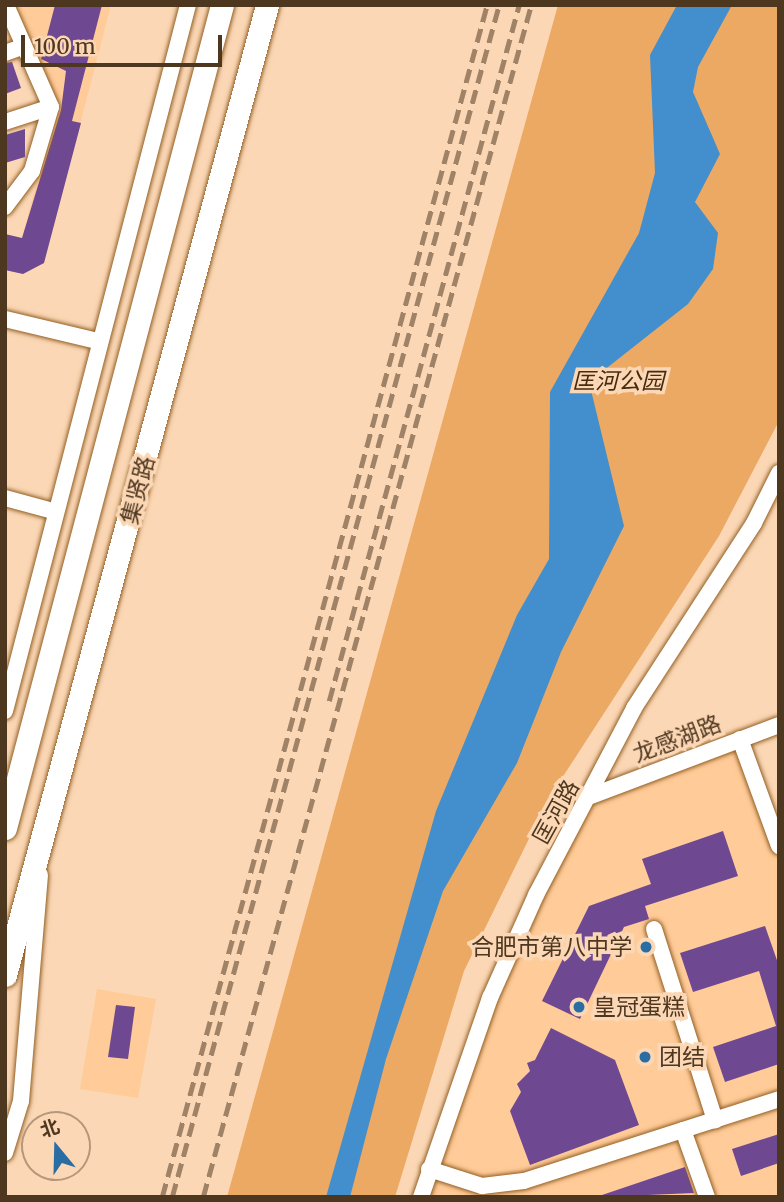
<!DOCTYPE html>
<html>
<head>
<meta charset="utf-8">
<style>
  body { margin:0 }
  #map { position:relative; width:784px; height:1202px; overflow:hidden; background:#fbd7b5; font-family:Merriweather,"Noto Sans SC",serif }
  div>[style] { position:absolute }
  .built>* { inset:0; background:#ffcb98 }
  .green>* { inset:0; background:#eba963 }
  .water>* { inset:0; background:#438ecc }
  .building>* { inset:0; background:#6e4992 }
  .roads { filter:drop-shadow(0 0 2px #935f23) drop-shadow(0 0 2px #935f23) }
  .minor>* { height:16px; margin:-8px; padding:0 8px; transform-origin:8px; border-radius:8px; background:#fff }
  .highway>* { height:23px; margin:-11.5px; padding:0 11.5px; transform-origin:11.5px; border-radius:11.5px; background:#fff }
  .rail>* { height:4.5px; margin-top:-2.25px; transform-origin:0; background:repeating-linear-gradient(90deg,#a08366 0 14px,transparent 0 21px) }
  .dots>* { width:19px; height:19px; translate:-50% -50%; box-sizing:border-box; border:4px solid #fbd7b5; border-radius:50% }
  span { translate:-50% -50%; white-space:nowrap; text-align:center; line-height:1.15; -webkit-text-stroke:7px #fbd7b5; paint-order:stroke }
  .park-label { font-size:23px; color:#462b0c; font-style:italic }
  .street-label { font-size:23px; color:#4e371f }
  .poi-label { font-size:23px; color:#4e371f }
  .right { translate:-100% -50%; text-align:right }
  .left { translate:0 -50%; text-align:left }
  .frame { position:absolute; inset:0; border:7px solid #4e371f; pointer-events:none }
  .north { position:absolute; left:21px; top:1111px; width:70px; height:70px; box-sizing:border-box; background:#fbd7b5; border:2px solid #b69779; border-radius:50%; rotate:341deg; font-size:19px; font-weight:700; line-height:28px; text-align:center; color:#4e371f }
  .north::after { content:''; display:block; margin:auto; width:24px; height:32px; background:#2a6da2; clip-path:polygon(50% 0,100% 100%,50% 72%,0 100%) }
  .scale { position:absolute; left:21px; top:35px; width:201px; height:32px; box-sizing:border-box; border:4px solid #4e371f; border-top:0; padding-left:9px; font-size:21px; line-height:24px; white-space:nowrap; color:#4e371f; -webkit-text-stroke:5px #fbd7b5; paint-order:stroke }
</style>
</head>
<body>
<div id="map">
  <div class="built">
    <i style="clip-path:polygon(9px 5px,111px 5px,44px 263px,23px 274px,5px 270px,5px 234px,22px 238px,56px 109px)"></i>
    <i style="clip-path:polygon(740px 739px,779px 846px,779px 1197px,421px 1197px,490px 998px,591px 796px)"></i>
    <i style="clip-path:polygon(97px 989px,156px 999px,138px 1098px,80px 1089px)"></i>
  </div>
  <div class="green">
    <i style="clip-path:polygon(558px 5px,779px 5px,779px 421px,719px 536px,549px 798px,464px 971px,395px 1197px,227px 1197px)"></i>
  </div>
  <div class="water">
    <i style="clip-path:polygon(677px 5px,732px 5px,698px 67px,693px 92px,720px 154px,695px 202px,718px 233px,713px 269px,688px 304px,589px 382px,624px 526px,561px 652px,517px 763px,443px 891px,386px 1059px,350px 1197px,326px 1197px,436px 811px,517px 615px,549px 559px,550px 392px,639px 233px,655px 173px,650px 55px)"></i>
  </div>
  <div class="building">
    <i style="clip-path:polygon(55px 5px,102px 5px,72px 121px,81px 123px,44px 263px,23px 274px,5px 270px,5px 234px,22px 238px,61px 110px,66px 71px,41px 59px)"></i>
    <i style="clip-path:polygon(12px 62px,21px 88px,5px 94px,5px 63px)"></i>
    <i style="clip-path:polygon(25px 129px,25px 157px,5px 163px,5px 135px)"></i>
    <i style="clip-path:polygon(723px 831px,738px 876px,645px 906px,649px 919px,624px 927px,580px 1019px,542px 1001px,589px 906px,651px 884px,642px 859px)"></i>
    <i style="clip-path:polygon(765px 926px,779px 966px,779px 1064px,725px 1082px,713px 1047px,776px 1026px,759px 971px,693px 992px,680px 953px)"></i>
    <i style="clip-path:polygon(116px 1005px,135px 1007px,128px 1059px,108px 1057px)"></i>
    <i style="clip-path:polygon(551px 1028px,615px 1060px,639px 1125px,530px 1165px,510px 1111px,521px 1092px,517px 1084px,530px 1071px,527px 1063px,535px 1060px)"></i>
    <i style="clip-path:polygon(779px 1134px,779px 1163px,741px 1176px,732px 1149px)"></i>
    <i style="clip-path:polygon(685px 1167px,694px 1193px,602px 1197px,602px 1195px)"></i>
  </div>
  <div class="roads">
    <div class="minor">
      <i style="left:5px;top:53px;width:20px;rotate:-20deg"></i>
      <i style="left:5px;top:122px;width:48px;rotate:-18.1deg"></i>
      <i style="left:5px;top:207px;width:45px;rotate:-53.1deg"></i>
      <i style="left:32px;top:171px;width:67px;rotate:-73.5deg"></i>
      <i style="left:51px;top:107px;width:111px;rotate:-113.8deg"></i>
      <i style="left:5px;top:319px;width:95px;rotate:13.4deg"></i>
      <i style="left:5px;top:498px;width:50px;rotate:15.2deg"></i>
      <i style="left:5px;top:711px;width:729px;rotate:-75.47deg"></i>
      <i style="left:740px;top:739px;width:114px;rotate:70deg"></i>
      <i style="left:591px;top:796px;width:201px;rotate:-20.7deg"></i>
      <i style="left:654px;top:929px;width:201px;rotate:72.3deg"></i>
      <i style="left:683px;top:1130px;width:71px;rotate:70.3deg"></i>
      <i style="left:5px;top:1153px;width:54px;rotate:-72.9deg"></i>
      <i style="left:21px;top:1101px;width:227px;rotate:-85.2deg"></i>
      <i style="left:429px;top:1169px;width:56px;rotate:17.8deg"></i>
      <i style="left:482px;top:1186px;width:42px;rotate:-6.8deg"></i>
      <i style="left:524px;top:1181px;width:268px;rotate:-17.8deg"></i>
      <i style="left:421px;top:1197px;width:211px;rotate:-70.9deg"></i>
      <i style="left:490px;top:998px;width:113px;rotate:-65.9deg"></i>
      <i style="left:536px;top:895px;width:211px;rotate:-62.3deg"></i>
      <i style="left:634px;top:708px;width:221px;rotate:-57deg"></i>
      <i style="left:754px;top:523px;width:56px;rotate:-63.4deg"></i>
    </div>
    <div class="highway">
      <i style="left:5px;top:828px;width:851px;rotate:-75.23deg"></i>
      <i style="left:5px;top:975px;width:1005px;rotate:-74.88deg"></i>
    </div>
  </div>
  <div class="rail">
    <i style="left:329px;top:701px;width:721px;rotate:-74.73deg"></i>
    <i style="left:162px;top:1197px;width:1236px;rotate:-74.75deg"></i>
    <i style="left:172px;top:1197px;width:1236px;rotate:-74.66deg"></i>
    <i style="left:203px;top:1197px;width:1236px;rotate:-74.61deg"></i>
  </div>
  <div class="dots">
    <i style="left:646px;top:947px;background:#2a6da2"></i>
    <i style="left:579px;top:1007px;background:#2a6da2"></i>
    <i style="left:645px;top:1057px;background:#2a6da2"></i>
  </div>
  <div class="park-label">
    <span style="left:618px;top:381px">匡河公园</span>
  </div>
  <div class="street-label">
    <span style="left:138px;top:490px;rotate:-75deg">集贤路</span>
    <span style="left:677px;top:739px;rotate:-21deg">龙感湖路</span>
    <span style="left:556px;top:812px;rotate:-61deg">匡河路</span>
  </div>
  <div class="poi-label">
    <span class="right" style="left:632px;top:947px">合肥市第八中学</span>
    <span class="left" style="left:593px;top:1007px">皇冠蛋糕</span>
    <span class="left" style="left:659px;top:1057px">团结</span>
  </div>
  <div class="frame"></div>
  <div class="north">北</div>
  <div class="scale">100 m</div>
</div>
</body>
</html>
